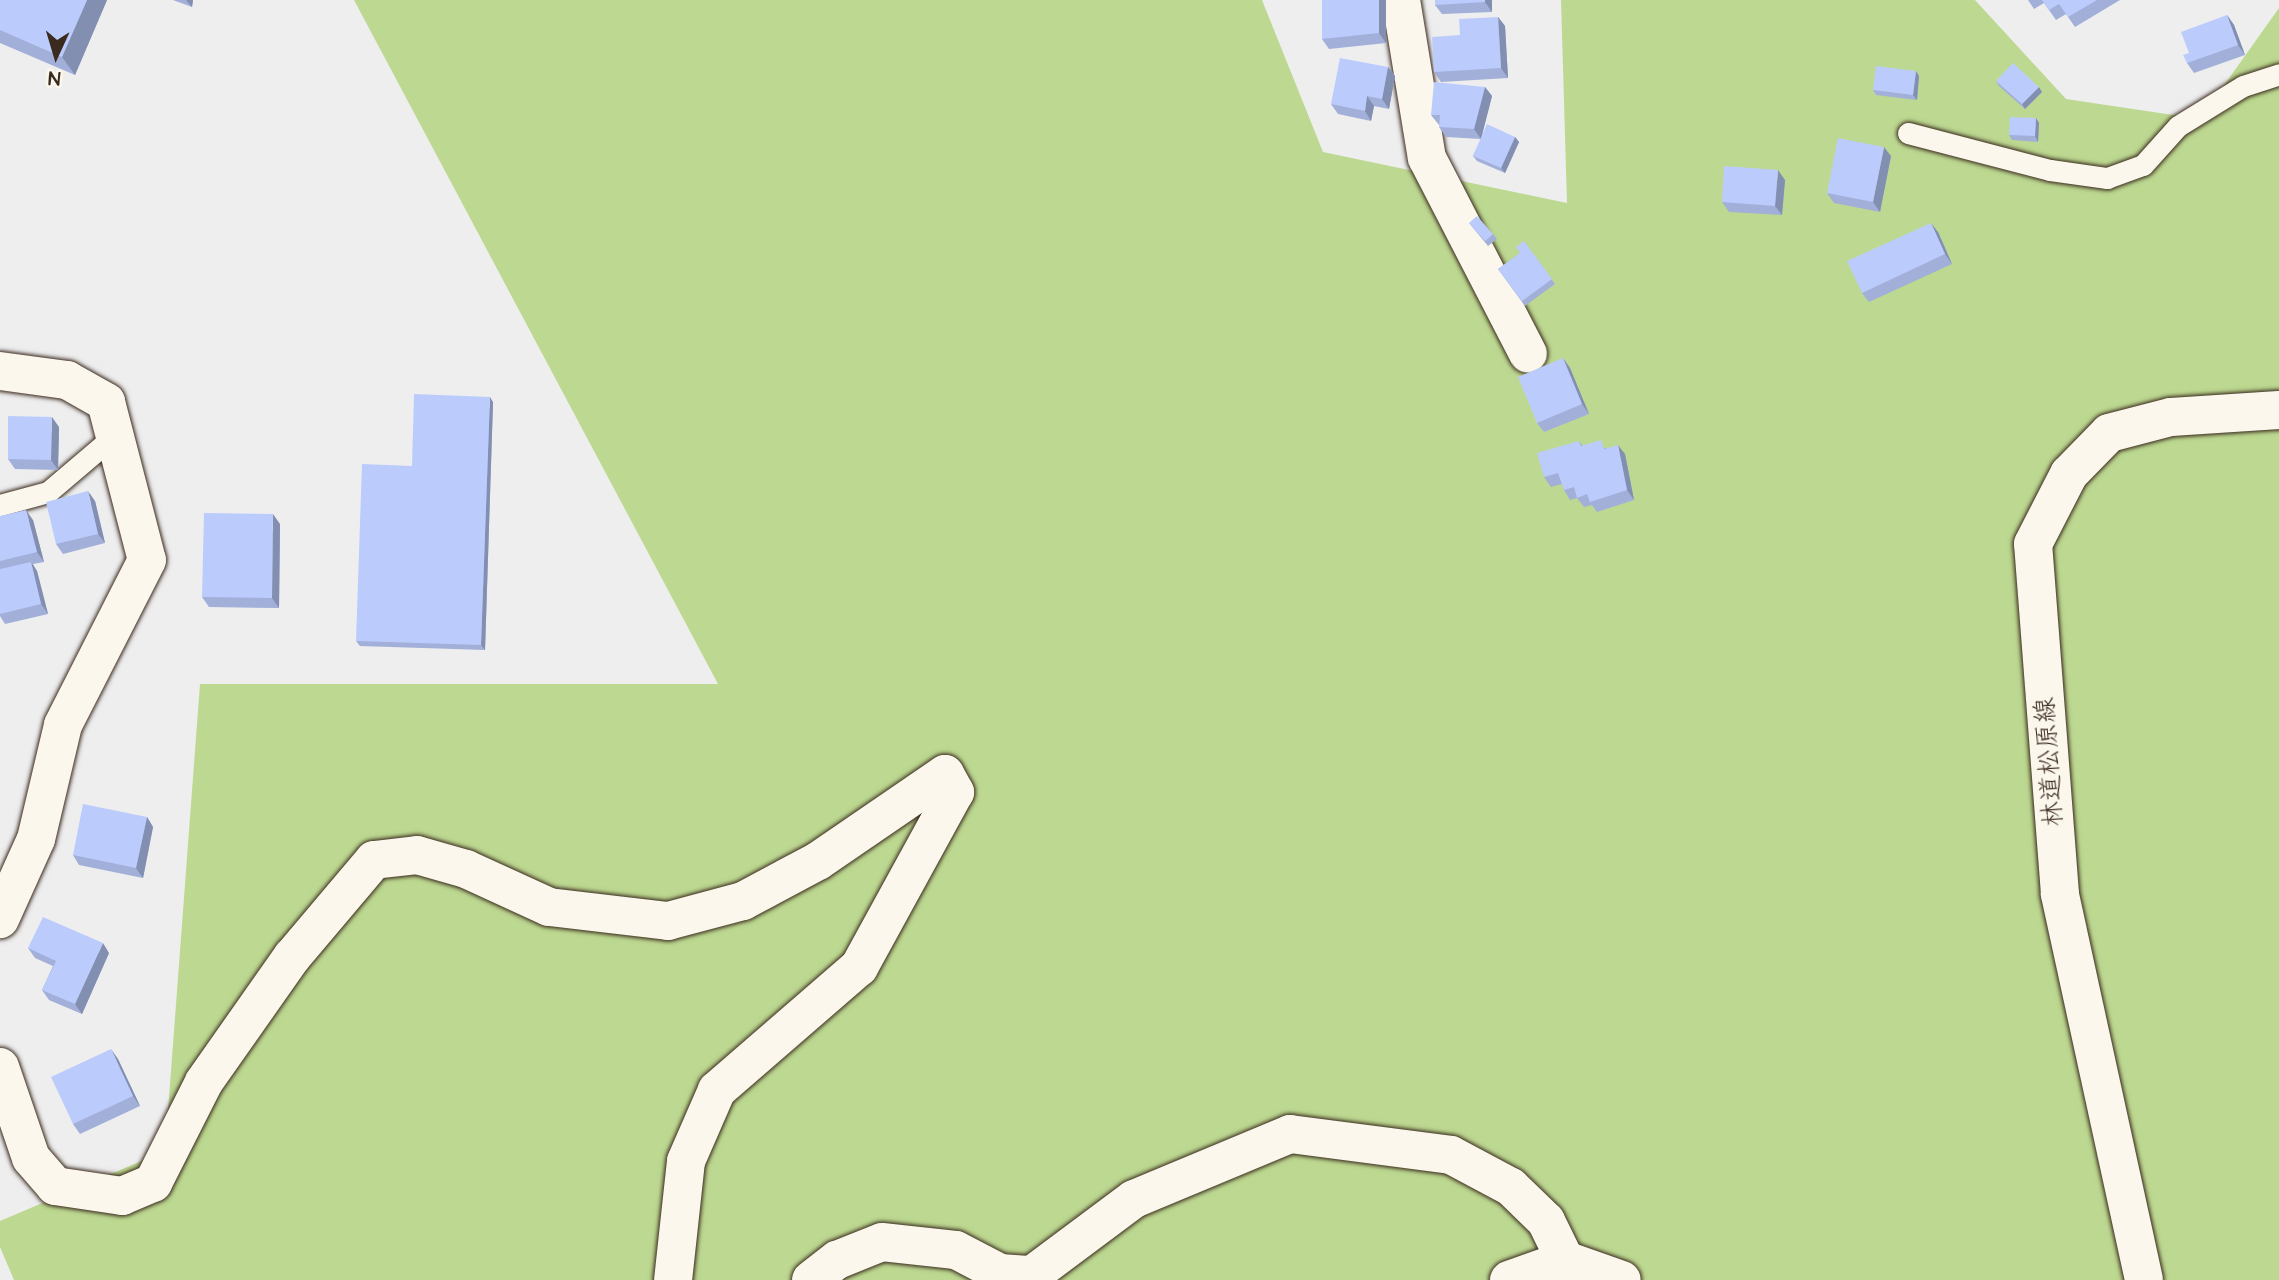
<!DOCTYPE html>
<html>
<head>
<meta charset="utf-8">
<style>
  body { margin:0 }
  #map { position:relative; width:2279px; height:1280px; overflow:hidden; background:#eeeeef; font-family:"Architects Daughter","Klee One",sans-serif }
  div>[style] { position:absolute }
  .green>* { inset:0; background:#bdd991 }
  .roads { filter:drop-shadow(0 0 2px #3b2a1e) drop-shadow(0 0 2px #3b2a1e) }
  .service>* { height:21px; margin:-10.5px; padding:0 10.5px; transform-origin:10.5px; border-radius:10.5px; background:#fbf7ec }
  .minor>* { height:38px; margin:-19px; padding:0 19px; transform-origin:19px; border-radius:19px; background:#fbf7ec }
  .wall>* { inset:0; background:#a1afd9 }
  .shaded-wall>* { inset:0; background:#838fb0 }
  .building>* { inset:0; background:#bbccfc }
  span { translate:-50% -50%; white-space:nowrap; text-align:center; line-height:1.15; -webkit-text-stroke:7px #fbf7ec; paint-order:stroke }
  .street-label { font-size:26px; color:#3b2a1e }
  .north { position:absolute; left:21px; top:21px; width:70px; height:70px; -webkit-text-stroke:5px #fbf7ec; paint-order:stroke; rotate:184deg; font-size:19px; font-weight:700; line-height:28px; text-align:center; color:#3b2a1e }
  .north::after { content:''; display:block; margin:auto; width:24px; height:32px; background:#3b2a1e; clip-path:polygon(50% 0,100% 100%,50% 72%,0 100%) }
</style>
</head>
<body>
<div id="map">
  <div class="green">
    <i style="clip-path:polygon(354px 0,1262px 0,1323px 152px,1567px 203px,1561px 0,1975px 0,2066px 99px,2200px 119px,2279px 8px,2279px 1280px,14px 1280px,0 1247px,0 1221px,165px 1151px,200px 684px,718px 684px)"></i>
  </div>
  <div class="roads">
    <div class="service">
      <i style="left:1908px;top:133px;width:147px;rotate:14.6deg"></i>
      <i style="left:2050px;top:170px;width:58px;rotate:8deg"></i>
      <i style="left:2107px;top:178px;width:38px;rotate:-20deg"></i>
      <i style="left:2143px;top:165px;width:52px;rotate:-48.1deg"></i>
      <i style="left:2178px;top:126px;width:76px;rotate:-31.6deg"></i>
      <i style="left:2243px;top:86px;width:38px;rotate:-18deg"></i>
      <i style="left:0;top:505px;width:50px;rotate:-15.2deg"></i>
      <i style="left:48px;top:492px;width:88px;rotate:-40.4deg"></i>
    </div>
    <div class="minor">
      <i style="left:1401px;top:0;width:160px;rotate:80.7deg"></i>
      <i style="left:1427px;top:158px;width:220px;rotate:62.7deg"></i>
      <i style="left:0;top:371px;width:68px;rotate:7.7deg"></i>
      <i style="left:67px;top:380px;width:45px;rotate:29.4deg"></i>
      <i style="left:106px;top:402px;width:163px;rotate:75.5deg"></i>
      <i style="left:147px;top:560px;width:185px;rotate:117deg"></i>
      <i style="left:63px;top:725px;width:117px;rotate:103.3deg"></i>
      <i style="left:36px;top:839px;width:88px;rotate:114.2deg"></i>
      <i style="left:0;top:1067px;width:96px;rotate:71.2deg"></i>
      <i style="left:31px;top:1158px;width:37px;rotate:49deg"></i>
      <i style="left:55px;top:1186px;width:68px;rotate:8.5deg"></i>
      <i style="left:122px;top:1196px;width:34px;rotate:-23deg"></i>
      <i style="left:153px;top:1183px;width:113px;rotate:-63.2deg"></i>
      <i style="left:204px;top:1082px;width:153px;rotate:-54.9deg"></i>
      <i style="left:292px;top:957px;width:127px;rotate:-49.8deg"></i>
      <i style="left:374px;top:860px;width:43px;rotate:-6.6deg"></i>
      <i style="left:417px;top:855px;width:51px;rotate:15.9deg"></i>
      <i style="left:466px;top:869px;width:91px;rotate:24.6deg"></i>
      <i style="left:549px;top:907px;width:120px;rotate:6.7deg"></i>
      <i style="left:668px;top:921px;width:78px;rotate:-14.9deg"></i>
      <i style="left:743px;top:901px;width:85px;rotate:-28.1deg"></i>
      <i style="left:818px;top:861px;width:154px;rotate:-34.4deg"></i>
      <i style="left:945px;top:774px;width:21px;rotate:61deg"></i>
      <i style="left:955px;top:792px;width:200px;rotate:118.7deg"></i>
      <i style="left:859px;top:967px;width:188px;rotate:139.1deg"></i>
      <i style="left:717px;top:1090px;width:77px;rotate:113.6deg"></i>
      <i style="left:686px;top:1161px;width:120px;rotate:96.2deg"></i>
      <i style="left:811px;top:1280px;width:33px;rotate:-38deg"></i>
      <i style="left:837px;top:1260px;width:48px;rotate:-21.8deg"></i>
      <i style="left:882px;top:1242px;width:74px;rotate:6.2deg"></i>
      <i style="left:956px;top:1250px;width:50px;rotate:27.6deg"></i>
      <i style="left:1000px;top:1273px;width:32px;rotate:4deg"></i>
      <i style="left:1032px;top:1275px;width:127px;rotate:-36.7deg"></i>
      <i style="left:1134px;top:1199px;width:169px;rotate:-22.6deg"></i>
      <i style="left:1290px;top:1134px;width:162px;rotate:7.4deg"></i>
      <i style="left:1451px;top:1155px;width:68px;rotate:28.1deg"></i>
      <i style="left:1511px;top:1187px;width:49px;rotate:44.2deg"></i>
      <i style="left:1546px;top:1221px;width:43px;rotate:64deg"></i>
      <i style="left:1509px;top:1280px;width:59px;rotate:-19.7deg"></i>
      <i style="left:1565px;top:1260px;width:60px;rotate:19.3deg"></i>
      <i style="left:2144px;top:1280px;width:395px;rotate:-102.3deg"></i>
      <i style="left:2060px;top:894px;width:351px;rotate:-94.4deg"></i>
      <i style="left:2033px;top:544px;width:79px;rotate:-62.8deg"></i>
      <i style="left:2069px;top:474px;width:57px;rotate:-45.7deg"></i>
      <i style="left:2109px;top:433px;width:64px;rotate:-14.5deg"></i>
      <i style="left:2171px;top:417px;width:108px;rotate:-3.7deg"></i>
    </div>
  </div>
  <div class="wall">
    <i style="clip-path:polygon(0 0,107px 0,75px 75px,0 43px)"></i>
    <i style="clip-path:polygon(173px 0,193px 0,192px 7px)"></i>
    <i style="clip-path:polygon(1386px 0,1386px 43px,1329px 49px,1322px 39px)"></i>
    <i style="clip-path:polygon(1435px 0,1492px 0,1492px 12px,1442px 14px,1435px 5px)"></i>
    <i style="clip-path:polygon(2028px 0,2120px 0,2075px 27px,2066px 14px,2056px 20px,2044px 3px,2034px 9px)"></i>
    <i style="clip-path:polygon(2227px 15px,2234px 25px,2245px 55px,2194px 73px,2187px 63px,2189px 53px)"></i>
    <i style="clip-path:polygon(1498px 17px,1505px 26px,1508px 78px,1441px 82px,1434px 72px)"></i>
    <i style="clip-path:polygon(1388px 67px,1395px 76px,1389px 109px,1374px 106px,1371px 121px,1338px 114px,1331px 104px)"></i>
    <i style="clip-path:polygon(1916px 71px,1919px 76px,1917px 100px,1876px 95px,1873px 90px)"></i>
    <i style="clip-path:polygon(1996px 81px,2042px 92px,2025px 109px,1999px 86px)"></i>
    <i style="clip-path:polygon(1485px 87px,1492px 96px,1481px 139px,1515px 137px,1519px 142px,1505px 173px,1477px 161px,1473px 156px,1481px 139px,1446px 137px,1439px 127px,1439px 125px,1431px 115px)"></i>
    <i style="clip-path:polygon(2036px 118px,2039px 123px,2038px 142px,2012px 140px,2009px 135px)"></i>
    <i style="clip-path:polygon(1891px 156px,1880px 212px,1834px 203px,1827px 193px)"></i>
    <i style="clip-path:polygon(1785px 180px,1782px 215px,1729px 212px,1722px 202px)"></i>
    <i style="clip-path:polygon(1469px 223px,1493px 234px,1497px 239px,1488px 246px)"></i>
    <i style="clip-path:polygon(1938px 232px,1952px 264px,1869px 302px,1862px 293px)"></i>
    <i style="clip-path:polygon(1524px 241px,1555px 284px,1525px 306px,1498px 269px,1520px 253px)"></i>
    <i style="clip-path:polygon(1563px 358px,1570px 368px,1589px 414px,1544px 432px,1537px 423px)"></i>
    <i style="clip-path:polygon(493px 402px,485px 650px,360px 646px,356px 641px)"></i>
    <i style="clip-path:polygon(59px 427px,58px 470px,15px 469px,8px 459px)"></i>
    <i style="clip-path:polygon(1579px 441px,1583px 446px,1606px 448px,1625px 454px,1634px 500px,1597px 512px,1592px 505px,1584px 507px,1577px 498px,1570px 500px,1564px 490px,1562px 484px,1551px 487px,1544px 477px)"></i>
    <i style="clip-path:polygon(95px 501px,105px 543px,63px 554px,56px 544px)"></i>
    <i style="clip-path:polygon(0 516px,33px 520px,44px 562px,33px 564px,37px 571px,48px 614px,5px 624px,0 616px)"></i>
    <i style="clip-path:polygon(280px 524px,279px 608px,209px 607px,202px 597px)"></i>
    <i style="clip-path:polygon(147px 817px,153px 827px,143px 878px,79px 865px,73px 855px)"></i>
    <i style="clip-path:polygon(28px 948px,109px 953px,82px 1014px,49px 1000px,42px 990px,53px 966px,35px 958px)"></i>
    <i style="clip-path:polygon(118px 1059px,140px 1106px,80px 1134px,73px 1124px)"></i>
  </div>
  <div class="shaded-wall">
    <i style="clip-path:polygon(87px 0,107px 0,75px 75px,62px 57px)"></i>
    <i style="clip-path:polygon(186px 0,193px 0,192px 7px)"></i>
    <i style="clip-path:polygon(1379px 0,1386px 0,1386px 43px,1379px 33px)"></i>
    <i style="clip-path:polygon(1485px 0,1492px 0,1492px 12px,1485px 2px)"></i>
    <i style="clip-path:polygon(2227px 15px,2234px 25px,2245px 55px,2238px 45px)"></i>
    <i style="clip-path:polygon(1498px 17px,1505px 26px,1508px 78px,1501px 68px)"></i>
    <i style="clip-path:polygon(1388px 67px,1395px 76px,1389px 109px,1382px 99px)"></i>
    <i style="clip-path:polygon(1916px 71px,1919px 76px,1917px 100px,1913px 95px)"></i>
    <i style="clip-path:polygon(1485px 87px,1492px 96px,1481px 139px,1474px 129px)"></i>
    <i style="clip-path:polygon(2039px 87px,2042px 92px,2025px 109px,2022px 104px)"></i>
    <i style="clip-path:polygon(1367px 96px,1374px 106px,1371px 121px,1365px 111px)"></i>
    <i style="clip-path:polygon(2036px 118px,2039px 123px,2038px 142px,2035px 136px)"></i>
    <i style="clip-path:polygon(1515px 137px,1519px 142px,1505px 173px,1501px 168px)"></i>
    <i style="clip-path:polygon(1884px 147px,1891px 156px,1880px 212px,1873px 202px)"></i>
    <i style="clip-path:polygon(1778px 170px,1785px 180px,1782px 215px,1775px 206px)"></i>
    <i style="clip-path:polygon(1931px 223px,1938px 232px,1952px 264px,1945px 254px)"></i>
    <i style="clip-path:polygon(1563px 358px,1570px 368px,1589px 414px,1582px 404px)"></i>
    <i style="clip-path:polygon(490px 397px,493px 402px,485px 650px,481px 645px)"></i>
    <i style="clip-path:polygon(52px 417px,59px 427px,58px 470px,51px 460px)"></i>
    <i style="clip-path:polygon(1618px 445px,1625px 454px,1634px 500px,1627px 490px)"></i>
    <i style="clip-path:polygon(88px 491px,95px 501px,105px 543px,98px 534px)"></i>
    <i style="clip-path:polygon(26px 510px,33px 520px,44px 562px,37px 552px)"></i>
    <i style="clip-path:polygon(273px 514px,280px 524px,279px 608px,272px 598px)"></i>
    <i style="clip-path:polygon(31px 562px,37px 571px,48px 614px,41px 604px)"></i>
    <i style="clip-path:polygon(147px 817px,153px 827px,143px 878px,136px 868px)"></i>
    <i style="clip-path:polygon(103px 943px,109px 953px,82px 1014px,75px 1004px)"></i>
    <i style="clip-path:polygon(111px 1049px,118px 1059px,140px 1106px,133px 1096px)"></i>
  </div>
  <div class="building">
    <i style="clip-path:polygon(0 0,87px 0,62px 57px,0 30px)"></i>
    <i style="clip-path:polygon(1322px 0,1379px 0,1379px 33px,1322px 39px)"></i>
    <i style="clip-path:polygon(1435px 0,1485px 0,1485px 2px,1435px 5px)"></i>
    <i style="clip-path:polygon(2042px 0,2097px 0,2068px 17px,2059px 4px,2049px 10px)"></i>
    <i style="clip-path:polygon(2227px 15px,2238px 45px,2187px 63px,2183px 55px,2189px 53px,2181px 32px)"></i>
    <i style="clip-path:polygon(1498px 17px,1501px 68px,1434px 72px,1432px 37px,1460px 35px,1459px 19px)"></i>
    <i style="clip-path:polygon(1340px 58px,1388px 67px,1382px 99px,1367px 96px,1365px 111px,1331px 104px)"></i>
    <i style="clip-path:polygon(2013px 63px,2039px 87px,2022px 104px,1996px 81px)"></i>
    <i style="clip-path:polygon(1876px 66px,1916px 71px,1913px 95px,1873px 90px)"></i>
    <i style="clip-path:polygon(1434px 82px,1485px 87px,1474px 129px,1439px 127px,1440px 115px,1431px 115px)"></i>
    <i style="clip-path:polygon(2010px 117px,2036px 118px,2035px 136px,2009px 135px)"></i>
    <i style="clip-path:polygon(1487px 124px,1515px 137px,1501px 168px,1473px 156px)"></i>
    <i style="clip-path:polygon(1838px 138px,1884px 147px,1873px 202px,1827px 193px)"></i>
    <i style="clip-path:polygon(1724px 166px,1778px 170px,1775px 206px,1722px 202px)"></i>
    <i style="clip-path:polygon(1477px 216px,1493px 234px,1485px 241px,1469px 223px)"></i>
    <i style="clip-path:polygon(1931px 223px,1945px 254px,1862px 293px,1847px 261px)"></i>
    <i style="clip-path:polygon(1524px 241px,1552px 279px,1522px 301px,1498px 269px,1520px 253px,1516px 247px)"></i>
    <i style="clip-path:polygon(1563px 358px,1582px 404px,1537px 423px,1518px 377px)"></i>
    <i style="clip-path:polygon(414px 394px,490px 397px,481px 645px,356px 641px,362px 464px,412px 466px)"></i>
    <i style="clip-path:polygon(8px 416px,52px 417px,51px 460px,8px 459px)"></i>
    <i style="clip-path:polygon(1601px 440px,1604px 449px,1618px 445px,1627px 490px,1590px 502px,1587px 494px,1577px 498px,1574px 487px,1564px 490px,1558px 473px,1544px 477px,1537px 453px,1579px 441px,1581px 446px)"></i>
    <i style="clip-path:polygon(88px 491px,98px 534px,56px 544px,46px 502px)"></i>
    <i style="clip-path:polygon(26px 510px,37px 552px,0 561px,0 516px)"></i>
    <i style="clip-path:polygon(204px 513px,273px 514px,272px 598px,202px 597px)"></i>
    <i style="clip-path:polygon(31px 562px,41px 604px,0 614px,0 569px)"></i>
    <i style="clip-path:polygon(83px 804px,147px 817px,136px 868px,73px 855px)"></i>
    <i style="clip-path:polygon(43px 917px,103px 943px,75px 1004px,42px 990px,56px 961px,28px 948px)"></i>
    <i style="clip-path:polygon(111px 1049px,133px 1096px,73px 1124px,51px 1077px)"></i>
  </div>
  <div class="street-label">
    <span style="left:2050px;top:762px;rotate:-94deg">林道松原線</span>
  </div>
  <div class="north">N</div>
</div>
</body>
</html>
